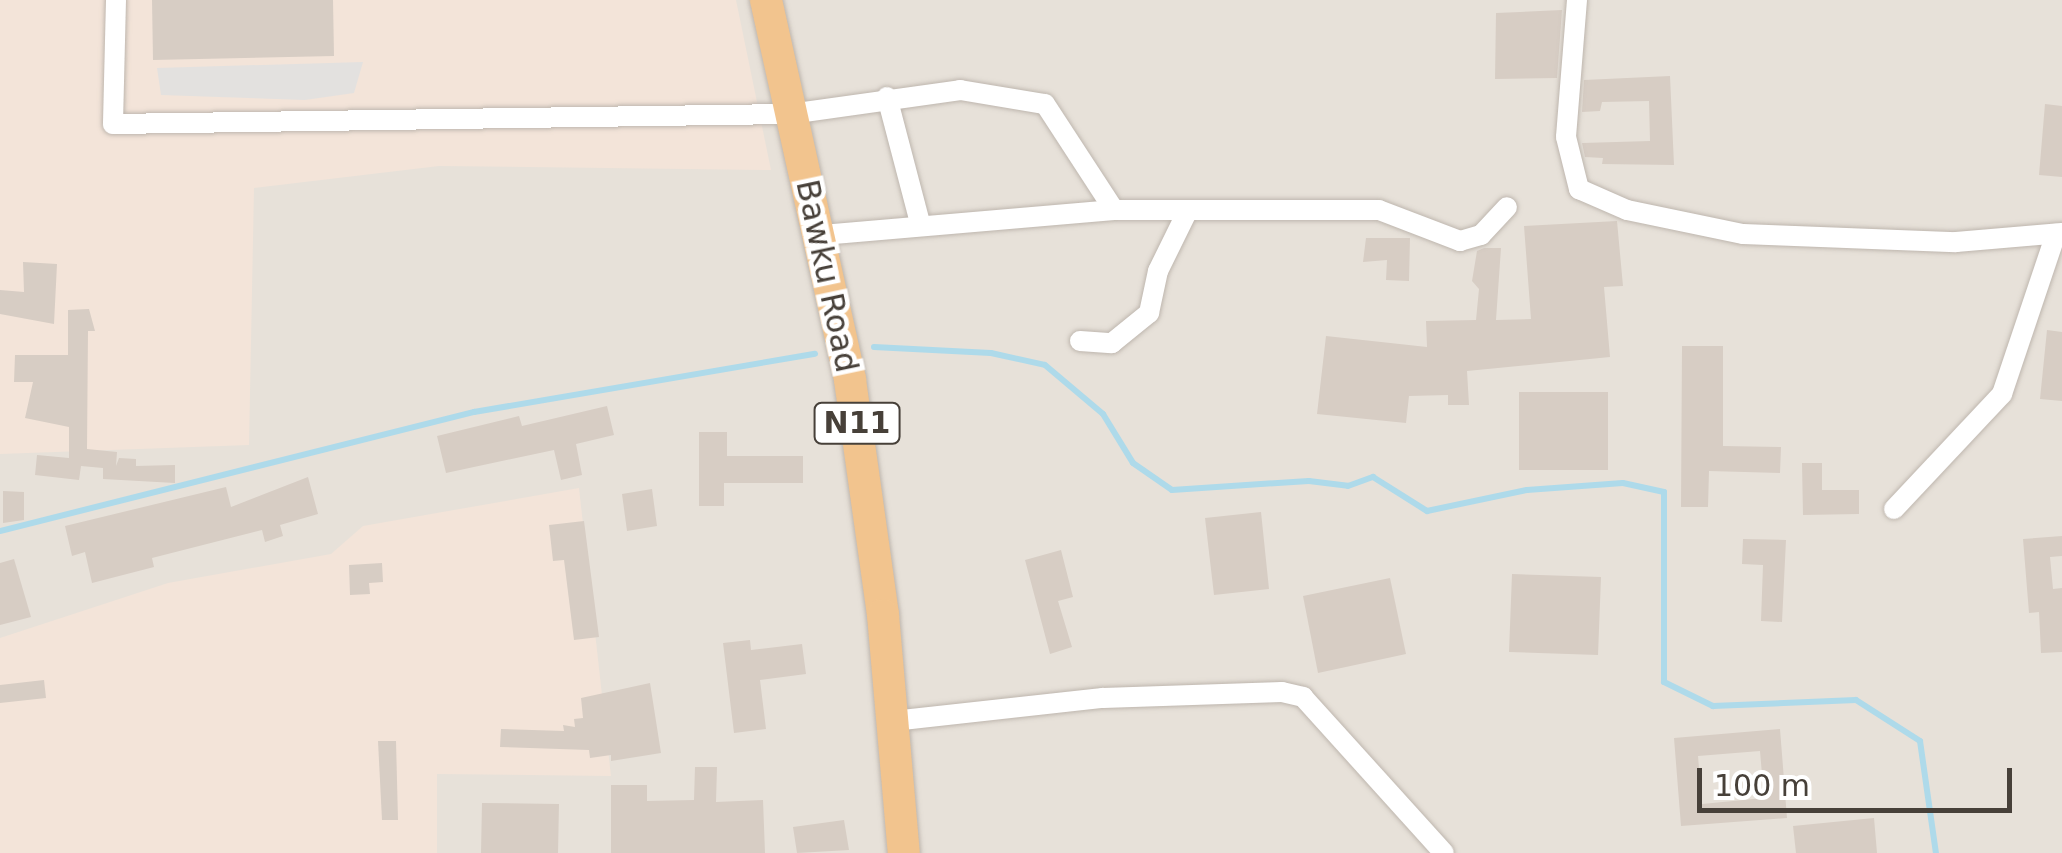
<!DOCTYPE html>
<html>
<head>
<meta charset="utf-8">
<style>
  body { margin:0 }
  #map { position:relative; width:2062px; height:853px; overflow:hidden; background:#f4f0eb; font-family:"DejaVu Sans",sans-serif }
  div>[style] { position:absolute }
  .residential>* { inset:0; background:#e7e1d9 }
  .commercial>* { inset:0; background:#f3e4d9 }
  .parking>* { inset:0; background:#e3e1df }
  .stream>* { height:6px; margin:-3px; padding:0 3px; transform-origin:3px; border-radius:3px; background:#aedaea }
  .building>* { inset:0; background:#d7cdc4 }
  .roads { filter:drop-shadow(0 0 2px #beb6ae) drop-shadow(0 0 2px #beb6ae) }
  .minor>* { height:20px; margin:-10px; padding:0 10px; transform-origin:10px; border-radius:10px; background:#fff }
  .trunk>* { height:32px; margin:-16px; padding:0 16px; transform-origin:16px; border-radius:16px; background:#f2c48e }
  span { translate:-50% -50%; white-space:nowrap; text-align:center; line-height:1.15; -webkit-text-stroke:9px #fff; paint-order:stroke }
  .shield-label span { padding:2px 8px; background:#fff; border:2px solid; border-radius:8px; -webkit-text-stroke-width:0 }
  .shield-label { font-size:30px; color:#474039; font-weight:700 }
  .street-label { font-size:32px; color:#474039 }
  .scale { position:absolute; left:1697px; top:768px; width:315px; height:45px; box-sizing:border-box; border:5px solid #474039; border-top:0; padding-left:12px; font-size:30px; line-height:35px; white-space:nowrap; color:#474039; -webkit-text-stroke:8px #fff; paint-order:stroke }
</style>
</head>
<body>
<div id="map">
  <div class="residential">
    <i style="clip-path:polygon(0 0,2062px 0,2062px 853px,0 853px)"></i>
  </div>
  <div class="commercial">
    <i style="clip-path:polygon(0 0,736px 0,771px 170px,439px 166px,254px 188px,249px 445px,0 454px)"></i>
    <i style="clip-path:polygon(579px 488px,611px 776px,437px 774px,437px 853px,0 853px,0 638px,168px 583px,331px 554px,363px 526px)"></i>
  </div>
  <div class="parking">
    <i style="clip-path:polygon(363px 62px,354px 93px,305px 100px,161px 95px,157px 68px)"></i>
  </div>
  <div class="stream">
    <i style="left:874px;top:347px;width:117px;rotate:2.9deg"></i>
    <i style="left:991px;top:353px;width:55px;rotate:12.5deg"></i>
    <i style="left:1045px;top:365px;width:76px;rotate:40.2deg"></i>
    <i style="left:1103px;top:414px;width:57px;rotate:58.5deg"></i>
    <i style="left:1133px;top:463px;width:47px;rotate:34.7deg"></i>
    <i style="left:1172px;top:490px;width:137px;rotate:-3.8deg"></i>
    <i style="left:1309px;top:481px;width:39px;rotate:7deg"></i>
    <i style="left:1348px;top:486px;width:27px;rotate:-20deg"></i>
    <i style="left:1373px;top:477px;width:64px;rotate:32.2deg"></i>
    <i style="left:1427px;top:511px;width:102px;rotate:-11.9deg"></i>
    <i style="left:1527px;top:490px;width:96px;rotate:-4.2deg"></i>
    <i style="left:1623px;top:483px;width:42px;rotate:12.4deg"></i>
    <i style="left:1664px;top:492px;width:190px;rotate:90deg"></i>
    <i style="left:1664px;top:682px;width:55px;rotate:26.1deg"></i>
    <i style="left:1713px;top:706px;width:143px;rotate:-2.4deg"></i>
    <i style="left:1856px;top:700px;width:76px;rotate:32.6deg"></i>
    <i style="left:1920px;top:741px;width:113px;rotate:81.9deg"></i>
    <i style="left:0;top:531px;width:489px;rotate:-14.1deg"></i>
    <i style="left:474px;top:412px;width:346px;rotate:-9.7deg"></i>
  </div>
  <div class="building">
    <i style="clip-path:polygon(152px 0,333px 0,334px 56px,153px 60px)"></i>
    <i style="clip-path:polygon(1562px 10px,1557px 78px,1495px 79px,1496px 13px)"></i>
    <i style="clip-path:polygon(1670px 76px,1674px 165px,1602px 164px,1603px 158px,1585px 157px,1582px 143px,1650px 141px,1649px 101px,1602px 102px,1600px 111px,1582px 112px,1584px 80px)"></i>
    <i style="clip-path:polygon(2045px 104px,2062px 106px,2062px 177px,2039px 175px)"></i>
    <i style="clip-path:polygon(1617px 221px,1623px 286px,1604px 287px,1610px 357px,1467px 371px,1469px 405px,1448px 405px,1448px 395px,1409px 396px,1406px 423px,1317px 414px,1326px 336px,1427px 347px,1426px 321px,1476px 320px,1479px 289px,1472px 281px,1477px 251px,1484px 248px,1501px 248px,1496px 320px,1531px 319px,1524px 226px)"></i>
    <i style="clip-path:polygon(1366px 238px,1410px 238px,1409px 281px,1386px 280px,1387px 260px,1363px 262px)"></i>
    <i style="clip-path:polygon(23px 262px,57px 264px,54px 324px,0 314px,0 290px,24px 292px)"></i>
    <i style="clip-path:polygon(89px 309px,95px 331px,88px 331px,87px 449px,117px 452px,116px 466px,119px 458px,136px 459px,136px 466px,175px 465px,175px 483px,103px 479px,103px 468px,81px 466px,79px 480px,35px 475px,37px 455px,69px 458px,69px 427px,25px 418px,33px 382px,14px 382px,15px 355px,68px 355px,68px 310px)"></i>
    <i style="clip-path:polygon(2047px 330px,2062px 332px,2062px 401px,2040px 399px)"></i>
    <i style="clip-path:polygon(1682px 346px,1723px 346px,1723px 446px,1781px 447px,1780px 473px,1709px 471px,1708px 507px,1681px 507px)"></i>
    <i style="clip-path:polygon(1519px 392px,1608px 392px,1608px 470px,1519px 470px)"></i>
    <i style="clip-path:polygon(607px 406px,614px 435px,576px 444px,582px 475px,561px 480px,554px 450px,446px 473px,437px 436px,519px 416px,522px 426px)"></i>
    <i style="clip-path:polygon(699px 432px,727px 432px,727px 456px,803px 456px,803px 483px,724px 483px,724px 506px,699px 506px)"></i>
    <i style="clip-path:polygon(1802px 463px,1822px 463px,1822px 490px,1859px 490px,1859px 514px,1803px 515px)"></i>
    <i style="clip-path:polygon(308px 477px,318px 514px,280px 525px,283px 536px,265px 542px,262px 530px,152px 558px,154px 567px,92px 583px,85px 552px,72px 556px,65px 526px,226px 487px,231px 507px)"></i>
    <i style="clip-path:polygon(652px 489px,657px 526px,627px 531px,622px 494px)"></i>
    <i style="clip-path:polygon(3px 491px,24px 492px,24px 520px,3px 523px)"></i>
    <i style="clip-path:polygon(1261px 512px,1269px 589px,1214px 595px,1205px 518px)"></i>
    <i style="clip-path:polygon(584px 521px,599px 637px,574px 640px,564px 560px,553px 561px,549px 525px)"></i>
    <i style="clip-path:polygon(2062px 536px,2062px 556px,2050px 557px,2053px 589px,2062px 588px,2062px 652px,2041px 653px,2039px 612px,2029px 613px,2023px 539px)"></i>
    <i style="clip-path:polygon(1743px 539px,1786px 540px,1782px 622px,1761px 621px,1763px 565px,1742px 564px)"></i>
    <i style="clip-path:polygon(1061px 550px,1073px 597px,1058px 601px,1072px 647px,1050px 654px,1025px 560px)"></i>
    <i style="clip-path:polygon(14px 559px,31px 617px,0 625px,0 563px)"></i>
    <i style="clip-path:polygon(382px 563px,383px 582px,369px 583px,370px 594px,350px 595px,349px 565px)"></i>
    <i style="clip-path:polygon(1512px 574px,1601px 577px,1598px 655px,1509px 652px)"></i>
    <i style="clip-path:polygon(1390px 578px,1406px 654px,1318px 673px,1303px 596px)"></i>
    <i style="clip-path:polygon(750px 640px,751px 650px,802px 644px,806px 674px,760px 680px,766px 729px,734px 733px,723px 643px)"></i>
    <i style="clip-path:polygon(44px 680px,46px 698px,0 703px,0 685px)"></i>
    <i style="clip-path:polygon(650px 683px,661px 753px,611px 761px,611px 755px,590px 758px,589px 750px,500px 747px,501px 729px,564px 731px,563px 725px,575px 727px,574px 719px,583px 718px,581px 698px)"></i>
    <i style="clip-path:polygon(evenodd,1780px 729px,1787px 818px,1681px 826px,1674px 738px,1780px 729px,1760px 751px,1764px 798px,1702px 804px,1698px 756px,1760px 751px)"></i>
    <i style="clip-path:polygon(378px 741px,396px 741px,398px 820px,382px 820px)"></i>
    <i style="clip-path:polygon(695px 767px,717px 767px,716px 802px,763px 800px,765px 853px,611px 853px,611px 785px,647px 785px,647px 801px,694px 800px)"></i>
    <i style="clip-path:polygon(482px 803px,559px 804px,558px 853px,481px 853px)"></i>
    <i style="clip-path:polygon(1874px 818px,1877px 853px,1796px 853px,1793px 826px)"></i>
    <i style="clip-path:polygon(844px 820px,849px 850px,797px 853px,793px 827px)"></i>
  </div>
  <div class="roads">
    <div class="minor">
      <i style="left:116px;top:0;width:124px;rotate:91.4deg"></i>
      <i style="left:113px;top:124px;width:677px;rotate:-0.85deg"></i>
      <i style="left:790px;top:114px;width:172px;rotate:-8deg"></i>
      <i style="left:960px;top:90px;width:86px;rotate:9.4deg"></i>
      <i style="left:1045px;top:104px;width:126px;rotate:56.9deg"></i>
      <i style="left:1577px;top:0;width:137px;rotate:94.6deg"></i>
      <i style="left:1566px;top:137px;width:54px;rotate:76deg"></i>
      <i style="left:1579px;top:189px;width:52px;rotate:23.6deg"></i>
      <i style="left:1627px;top:210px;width:118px;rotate:11.7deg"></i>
      <i style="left:1743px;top:234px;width:213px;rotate:2.2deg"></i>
      <i style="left:1956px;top:242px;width:106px;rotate:-4.9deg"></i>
      <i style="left:887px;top:97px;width:130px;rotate:75.3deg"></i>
      <i style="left:822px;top:235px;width:293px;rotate:-4.9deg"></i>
      <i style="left:1114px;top:210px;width:265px"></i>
      <i style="left:1379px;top:210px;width:87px;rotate:20.9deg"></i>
      <i style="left:1460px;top:241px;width:22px;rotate:-16deg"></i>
      <i style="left:1481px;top:235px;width:38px;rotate:-47deg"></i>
      <i style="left:1080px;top:341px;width:32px;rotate:4deg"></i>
      <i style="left:1112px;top:343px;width:48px;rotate:-39deg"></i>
      <i style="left:1149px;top:313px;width:43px;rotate:-77.9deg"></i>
      <i style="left:1158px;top:271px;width:68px;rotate:-63.8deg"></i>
      <i style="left:1894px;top:509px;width:158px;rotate:-46.8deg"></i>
      <i style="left:2002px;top:394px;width:169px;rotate:-71.4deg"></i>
      <i style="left:893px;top:721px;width:211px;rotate:-6.3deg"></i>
      <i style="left:1103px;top:698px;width:179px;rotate:-1.9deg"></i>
      <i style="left:1282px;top:692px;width:22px;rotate:13deg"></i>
      <i style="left:1303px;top:697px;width:210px;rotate:47.9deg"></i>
    </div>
    <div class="trunk">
      <i style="left:766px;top:0;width:389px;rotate:77.5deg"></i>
      <i style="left:850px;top:380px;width:237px;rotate:82deg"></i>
      <i style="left:883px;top:615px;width:239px;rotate:85deg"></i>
    </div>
  </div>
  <div class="shield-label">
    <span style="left:857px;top:423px">N11</span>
  </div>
  <div class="street-label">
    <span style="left:827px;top:276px;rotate:78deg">Bawku Road</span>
  </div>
  <div class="scale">100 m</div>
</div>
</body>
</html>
